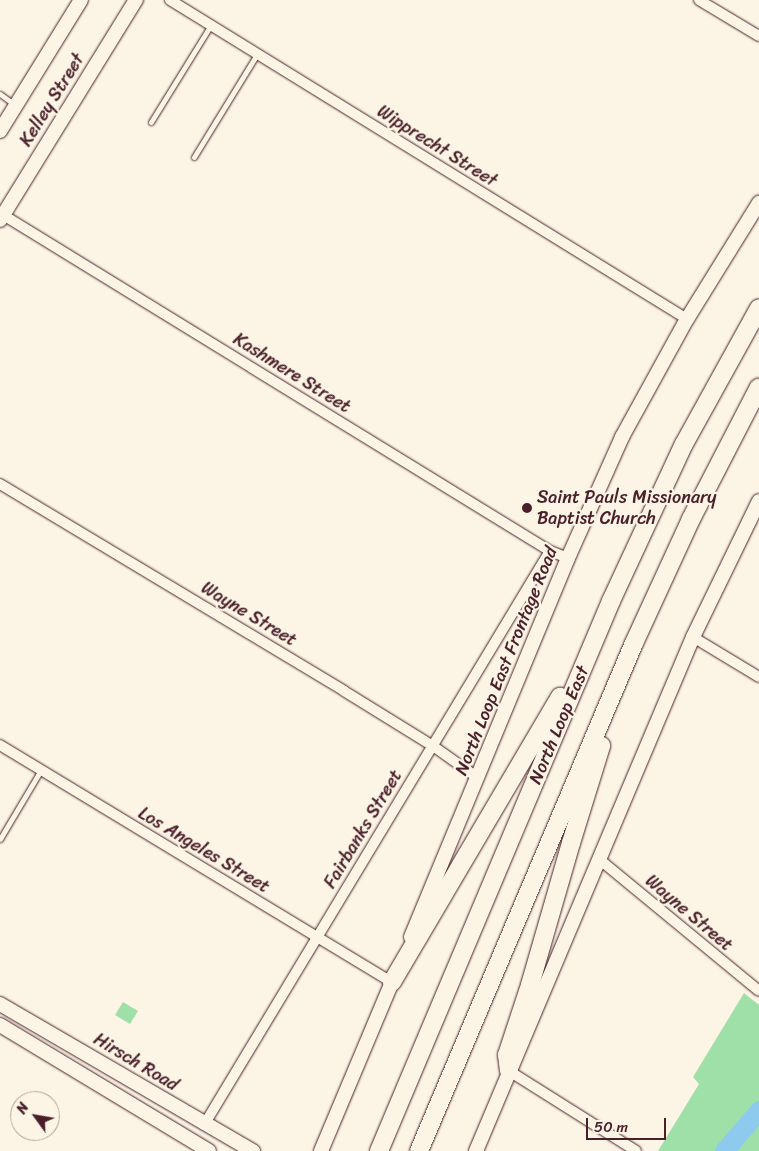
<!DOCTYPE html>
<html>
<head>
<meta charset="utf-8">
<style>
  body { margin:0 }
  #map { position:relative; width:759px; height:1151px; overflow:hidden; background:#fcf5e5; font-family:Sriracha,sans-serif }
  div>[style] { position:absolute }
  .green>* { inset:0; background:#9fe0a9 }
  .river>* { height:19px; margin:-9.5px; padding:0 9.5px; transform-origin:9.5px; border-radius:9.5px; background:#8dcaed }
  .roads { filter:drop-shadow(0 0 1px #4a1f2b) drop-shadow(0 0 1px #4a1f2b) }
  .service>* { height:5px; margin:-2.5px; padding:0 2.5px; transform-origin:2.5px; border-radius:2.5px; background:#fcf5e5 }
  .minor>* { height:10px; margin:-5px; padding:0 5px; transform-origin:5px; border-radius:5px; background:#fcf5e5 }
  .secondary>* { height:14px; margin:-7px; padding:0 7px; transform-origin:7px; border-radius:7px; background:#fcf5e5 }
  .motorway>* { height:18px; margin:-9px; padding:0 9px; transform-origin:9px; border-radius:9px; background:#fcf5e5 }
  .dots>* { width:14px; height:14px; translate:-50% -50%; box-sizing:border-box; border:2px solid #fcf5e5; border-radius:50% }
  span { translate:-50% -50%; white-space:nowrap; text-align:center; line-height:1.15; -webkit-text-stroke:4.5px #fcf5e5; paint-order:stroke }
  .street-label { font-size:18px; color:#4a1f2b }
  .poi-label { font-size:18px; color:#4a1f2b }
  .left { translate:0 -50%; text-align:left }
  .north { position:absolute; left:10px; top:1091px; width:50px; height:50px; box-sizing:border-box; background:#fcf5e5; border:1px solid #b59f9b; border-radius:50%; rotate:302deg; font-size:14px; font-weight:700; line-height:20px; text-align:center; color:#4a1f2b }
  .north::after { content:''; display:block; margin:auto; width:18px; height:22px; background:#4a1f2b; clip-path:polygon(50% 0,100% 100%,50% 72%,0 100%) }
  .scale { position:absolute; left:586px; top:1118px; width:80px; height:22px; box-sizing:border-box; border:2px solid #4a1f2b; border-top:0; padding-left:6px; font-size:15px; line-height:18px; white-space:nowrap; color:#4a1f2b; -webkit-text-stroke:4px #fcf5e5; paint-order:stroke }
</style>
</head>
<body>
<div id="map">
  <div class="green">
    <i style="clip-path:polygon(744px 993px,759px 1005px,759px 1151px,658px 1151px,699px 1084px,693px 1077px)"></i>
    <i style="clip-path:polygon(123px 1002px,138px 1011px,130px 1024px,115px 1015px)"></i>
  </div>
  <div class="river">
    <i style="left:724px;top:1151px;width:54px;rotate:-49.5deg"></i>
  </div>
  <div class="roads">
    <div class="service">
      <i style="left:0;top:94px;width:17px;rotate:36deg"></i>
      <i style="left:151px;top:122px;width:114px;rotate:-58.3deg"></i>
      <i style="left:194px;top:157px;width:121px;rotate:-58.5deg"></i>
      <i style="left:0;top:839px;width:80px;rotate:-59.3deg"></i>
    </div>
    <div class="minor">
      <i style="left:170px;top:0;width:607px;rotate:31.68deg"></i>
      <i style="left:699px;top:0;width:70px;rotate:31deg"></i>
      <i style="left:0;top:213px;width:646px;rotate:31.57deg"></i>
      <i style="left:550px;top:551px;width:19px;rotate:21deg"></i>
      <i style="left:0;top:484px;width:401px;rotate:31deg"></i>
      <i style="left:344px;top:691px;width:105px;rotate:31.7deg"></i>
      <i style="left:433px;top:746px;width:55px;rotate:35.4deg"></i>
      <i style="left:693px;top:637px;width:77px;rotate:31.2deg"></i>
      <i style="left:0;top:745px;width:458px;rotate:31.2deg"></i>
      <i style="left:599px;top:859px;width:207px;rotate:39.5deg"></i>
      <i style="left:509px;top:1071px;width:150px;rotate:32.2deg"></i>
      <i style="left:204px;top:1125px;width:670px;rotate:-58.92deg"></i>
    </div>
    <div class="secondary">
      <i style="left:0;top:131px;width:154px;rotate:-58.3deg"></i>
      <i style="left:0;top:220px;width:259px;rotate:-58.3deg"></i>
      <i style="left:411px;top:937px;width:410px;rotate:-67.5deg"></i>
      <i style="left:568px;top:558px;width:133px;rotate:-65.9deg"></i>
      <i style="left:622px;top:437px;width:135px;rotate:-61.2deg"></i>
      <i style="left:687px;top:319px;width:137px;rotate:-58.2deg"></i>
      <i style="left:0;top:1004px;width:293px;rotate:30.2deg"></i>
      <i style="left:0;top:1025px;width:244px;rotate:31.1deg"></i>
      <i style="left:321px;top:1151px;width:193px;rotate:-67.2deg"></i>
      <i style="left:476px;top:1151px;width:558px;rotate:-67.11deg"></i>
      <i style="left:693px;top:637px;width:151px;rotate:-64.1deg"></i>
    </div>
    <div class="motorway">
      <i style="left:392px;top:982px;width:331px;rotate:-59.5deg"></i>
      <i style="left:509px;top:1071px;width:16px;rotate:-97deg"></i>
      <i style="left:507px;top:1055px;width:74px;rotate:-71.8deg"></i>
      <i style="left:530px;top:985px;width:148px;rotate:-73.9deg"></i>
      <i style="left:571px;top:843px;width:102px;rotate:-72.8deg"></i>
      <i style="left:379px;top:1151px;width:597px;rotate:-67.13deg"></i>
      <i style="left:611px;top:601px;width:173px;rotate:-65.1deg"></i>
      <i style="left:684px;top:444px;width:155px;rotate:-61.1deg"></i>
      <i style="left:419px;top:1151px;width:552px;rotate:-67.06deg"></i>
      <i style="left:634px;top:643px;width:136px;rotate:-65.3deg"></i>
      <i style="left:691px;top:519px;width:148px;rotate:-62.7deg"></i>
    </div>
  </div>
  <div class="dots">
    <i style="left:527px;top:508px;background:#4a1f2b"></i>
  </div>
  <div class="street-label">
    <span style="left:52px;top:100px;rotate:-58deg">Kelley Street</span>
    <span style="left:437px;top:146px;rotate:32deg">Wipprecht Street</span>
    <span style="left:292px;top:373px;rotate:32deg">Kashmere Street</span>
    <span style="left:249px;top:614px;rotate:31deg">Wayne Street</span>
    <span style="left:506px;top:661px;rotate:-68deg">North Loop East Frontage Road</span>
    <span style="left:559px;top:725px;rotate:-67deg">North Loop East</span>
    <span style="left:363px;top:829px;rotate:-59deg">Fairbanks Street</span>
    <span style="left:204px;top:850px;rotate:31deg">Los Angeles Street</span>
    <span style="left:689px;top:913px;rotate:40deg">Wayne Street</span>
    <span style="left:136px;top:1062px;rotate:31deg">Hirsch Road</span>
  </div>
  <div class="poi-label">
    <span class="left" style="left:537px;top:508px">Saint Pauls Missionary<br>Baptist Church</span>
  </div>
  <div class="north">N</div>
  <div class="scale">50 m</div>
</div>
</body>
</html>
